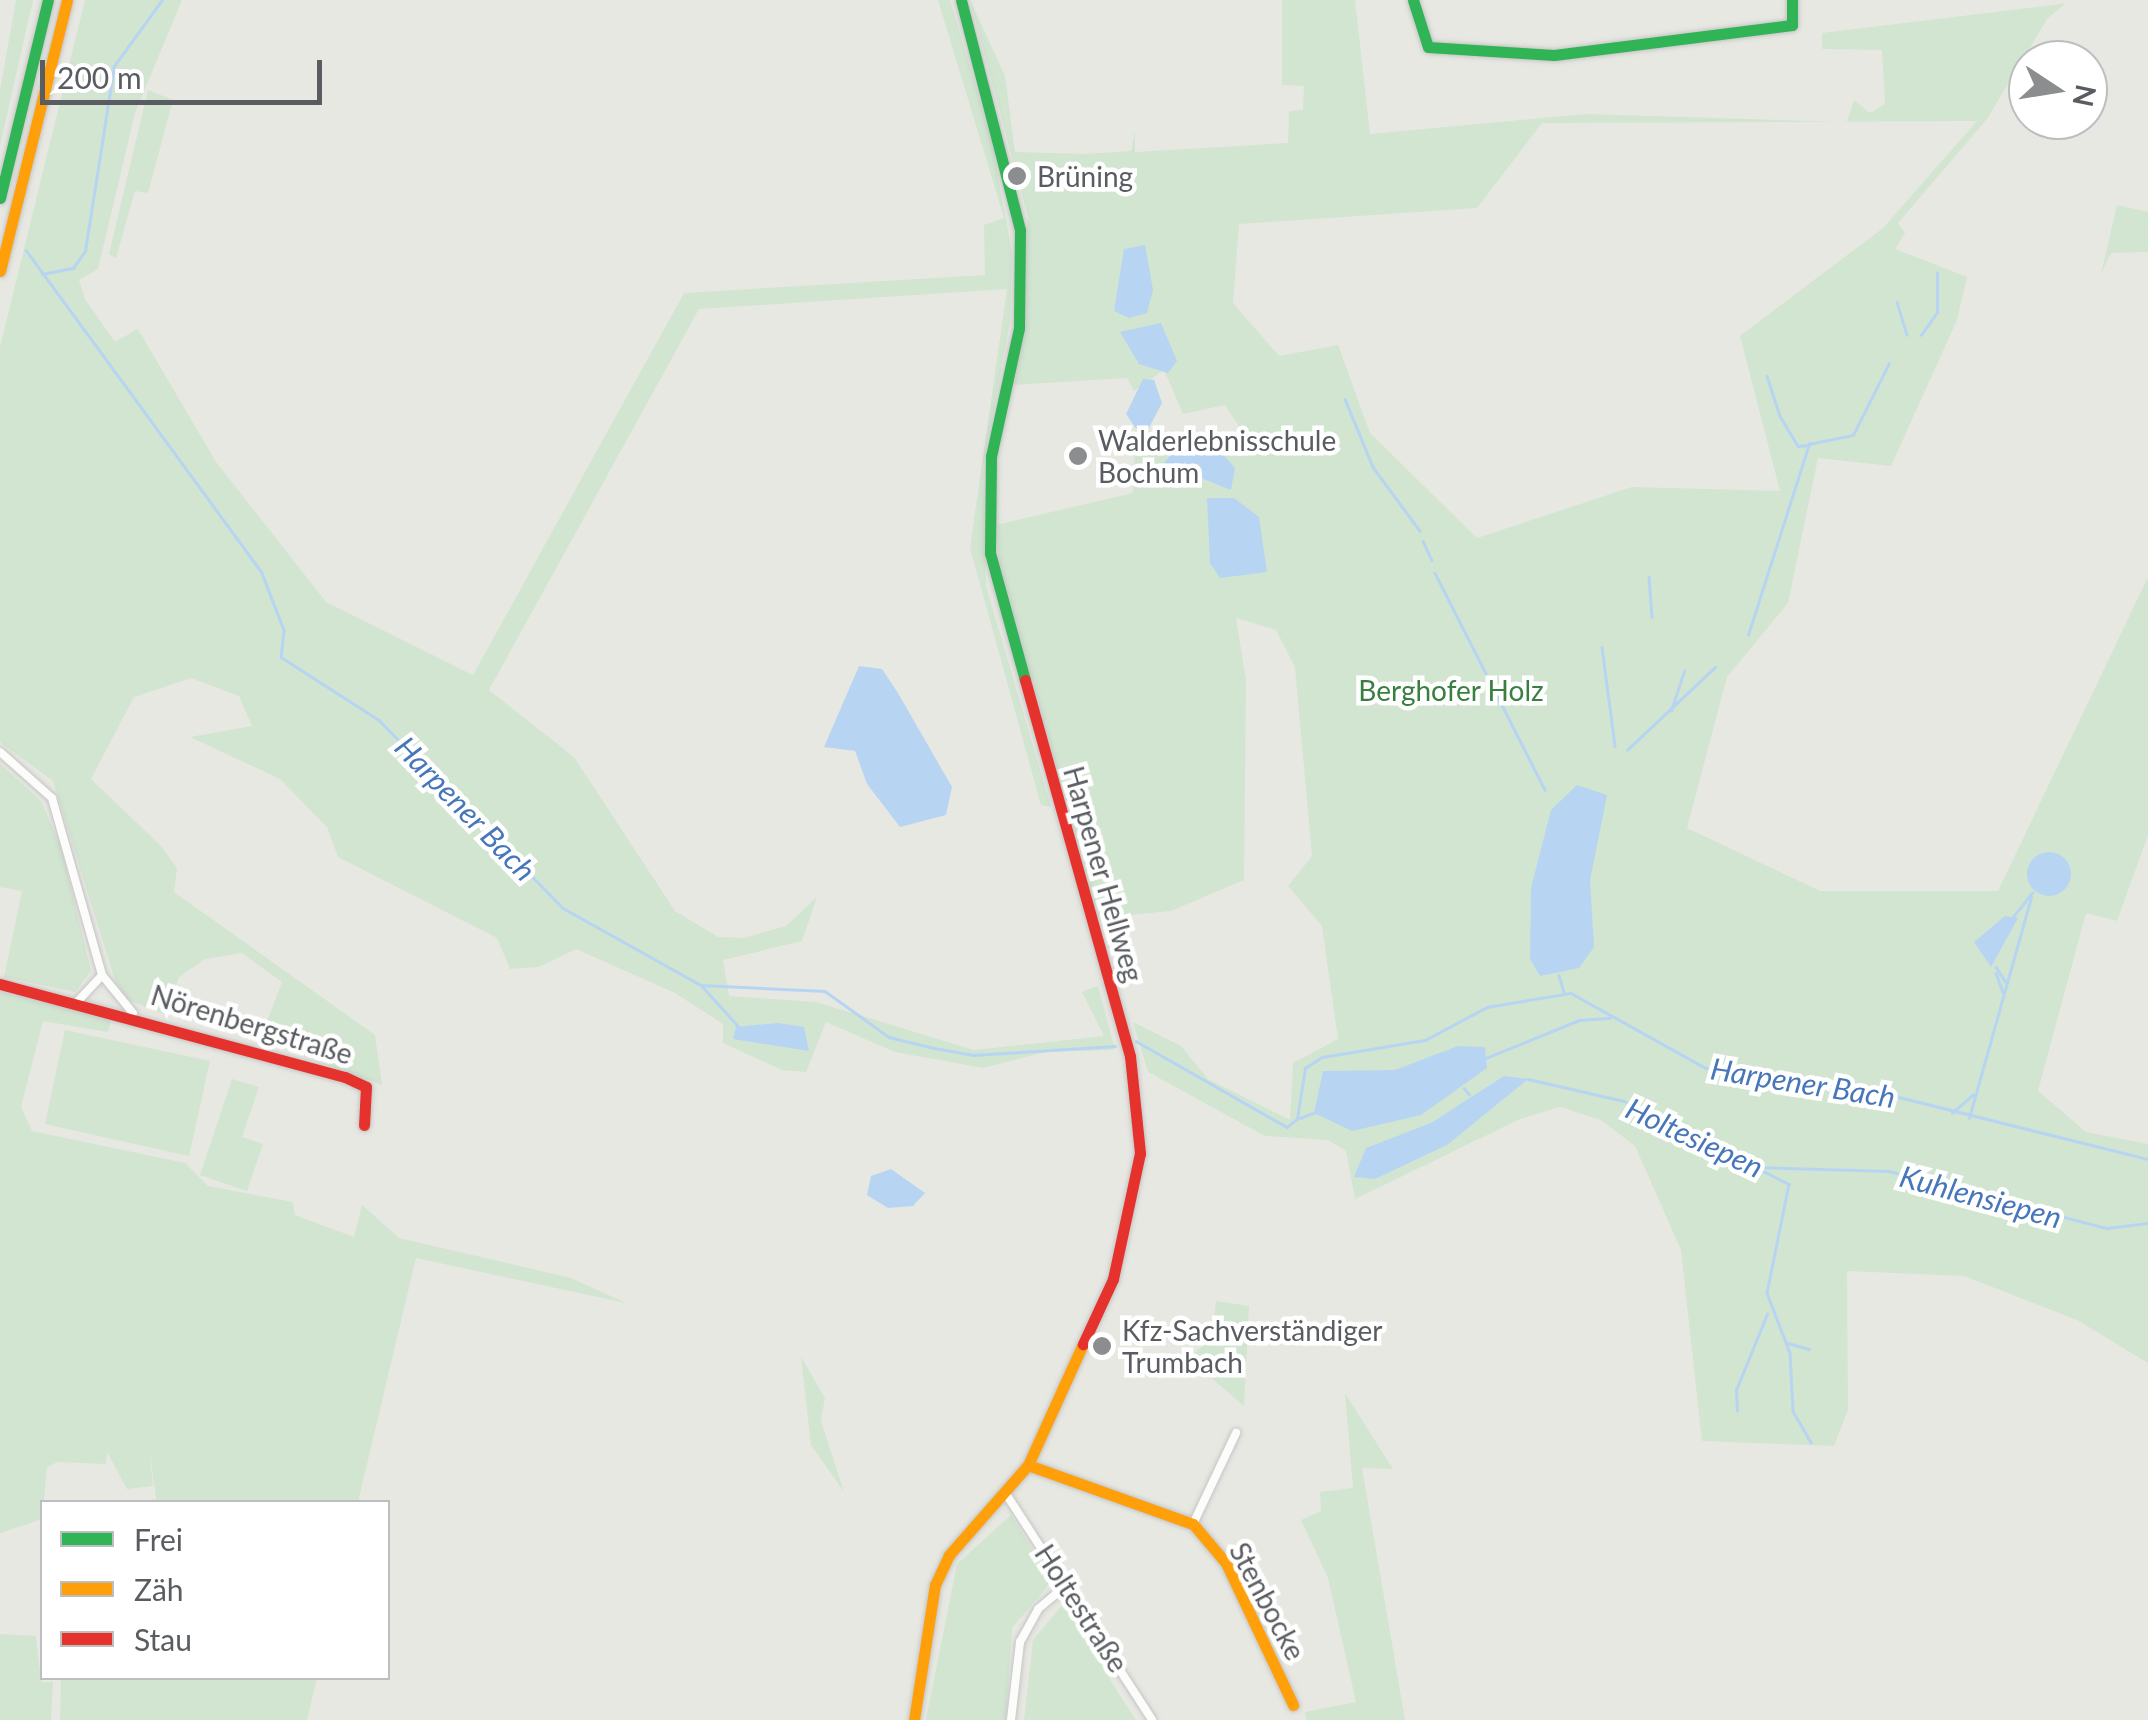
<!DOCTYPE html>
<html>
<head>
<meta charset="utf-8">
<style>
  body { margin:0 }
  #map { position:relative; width:2148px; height:1720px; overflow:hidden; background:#e8e8e3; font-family:Lato,sans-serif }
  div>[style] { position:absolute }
  .green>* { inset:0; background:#d1e5d0 }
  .water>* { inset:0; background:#b7d5f2 }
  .round { border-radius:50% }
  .stream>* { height:2.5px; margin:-1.25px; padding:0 1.25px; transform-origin:1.25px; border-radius:1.25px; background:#b7d5f2 }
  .roads { filter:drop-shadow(0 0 2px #c5c5c5) drop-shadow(0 0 2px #c5c5c5) }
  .street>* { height:8px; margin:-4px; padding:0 4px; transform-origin:4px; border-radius:4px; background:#fcfcfb }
  .fast>* { height:11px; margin:-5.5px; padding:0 5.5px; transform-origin:5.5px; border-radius:5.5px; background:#30b455 }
  .slow>* { height:11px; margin:-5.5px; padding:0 5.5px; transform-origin:5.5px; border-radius:5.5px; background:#ff9f0a }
  .jam>* { height:11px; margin:-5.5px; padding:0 5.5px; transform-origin:5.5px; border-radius:5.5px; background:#e5322d }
  .dots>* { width:28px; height:28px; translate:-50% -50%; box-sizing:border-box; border:5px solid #fff; border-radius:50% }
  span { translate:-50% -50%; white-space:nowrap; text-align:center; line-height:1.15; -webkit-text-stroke:9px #fff; paint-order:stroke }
  .poi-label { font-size:28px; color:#595c60 }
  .left { translate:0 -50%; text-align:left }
  .park-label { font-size:28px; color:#397f41 }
  .street-label { font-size:28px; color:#595c60 }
  .water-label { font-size:30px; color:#4777ba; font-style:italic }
  .legend { position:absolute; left:40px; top:1500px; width:350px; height:180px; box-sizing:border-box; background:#fff; border:2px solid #bdbebf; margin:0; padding:12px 18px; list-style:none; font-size:30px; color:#595c60 }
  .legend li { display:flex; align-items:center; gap:20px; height:50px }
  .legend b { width:50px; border:2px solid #bdbebf }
  .north { position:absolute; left:2008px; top:40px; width:100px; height:100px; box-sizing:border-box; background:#fff; border:2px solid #bdbebf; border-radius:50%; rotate:102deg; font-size:28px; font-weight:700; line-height:40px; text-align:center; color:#595c60 }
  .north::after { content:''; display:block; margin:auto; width:35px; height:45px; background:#8b8d8e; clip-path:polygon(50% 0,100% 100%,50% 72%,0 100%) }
  .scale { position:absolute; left:40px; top:60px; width:282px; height:45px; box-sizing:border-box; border:5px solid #595c60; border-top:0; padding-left:12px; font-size:30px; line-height:35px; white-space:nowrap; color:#595c60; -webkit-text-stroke:8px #fff; paint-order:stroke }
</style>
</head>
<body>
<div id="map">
  <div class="green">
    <i style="clip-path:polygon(16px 0,33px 0,0 146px,0 90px)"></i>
    <i style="clip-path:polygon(85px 0,182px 0,135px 113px,98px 269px,79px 280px,85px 299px,115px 342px,138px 329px,216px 462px,326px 602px,473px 675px,684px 293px,985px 275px,984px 225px,1004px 218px,938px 0,950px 0,991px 138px,1012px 253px,1010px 322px,983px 467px,986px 586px,1051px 807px,1041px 805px,970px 548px,1007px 289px,699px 309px,489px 690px,574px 757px,675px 911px,718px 937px,744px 938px,786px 926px,817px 897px,802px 941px,723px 960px,729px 996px,816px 1002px,974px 1050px,1104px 1036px,1082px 992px,1098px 986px,1115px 1050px,1046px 1052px,983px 1068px,895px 1052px,826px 1022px,806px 1072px,782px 1070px,723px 1043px,723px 1024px,675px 993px,576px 949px,539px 967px,510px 969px,497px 938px,338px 857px,327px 827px,280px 779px,190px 737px,252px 726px,239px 696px,191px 678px,134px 697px,91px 779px,161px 846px,177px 868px,174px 892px,375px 1035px,382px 1085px,260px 1040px,282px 982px,242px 953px,205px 959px,179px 977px,165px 1015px,129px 1000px,116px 983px,53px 781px,0 742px,0 347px)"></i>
    <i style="clip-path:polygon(evenodd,970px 0,1005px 76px,1015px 152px,1086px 154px,1131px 151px,1135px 131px,1135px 152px,1288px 143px,1289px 111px,1303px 110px,1304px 86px,1282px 85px,1282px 0,1355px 0,1370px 134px,1585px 114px,1847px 122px,1854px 100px,1870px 113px,1885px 104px,1882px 50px,1822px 49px,1822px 33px,2094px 0,2066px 3px,2047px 19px,1987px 119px,1898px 223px,1905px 233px,1895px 249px,1967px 277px,1957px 320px,1891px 466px,1818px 458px,1788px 603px,1727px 677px,1687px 828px,1820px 891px,1998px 891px,2148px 577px,2148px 835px,2117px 921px,2086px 913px,2038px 1091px,2086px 1132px,2148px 1144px,2148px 1363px,2077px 1320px,1964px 1276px,1847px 1271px,1848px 1410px,1834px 1446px,1702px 1441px,1681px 1250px,1635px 1146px,1601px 1120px,1560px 1107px,1520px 1119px,1355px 1199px,1346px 1151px,1328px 1140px,1265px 1136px,1148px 1072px,1133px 1022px,1181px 1046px,1208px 1079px,1290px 1120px,1293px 1063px,1338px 1039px,1322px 926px,1288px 886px,1312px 856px,1295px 667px,1276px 630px,1236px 618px,1246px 680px,1244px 880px,1171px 911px,1097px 918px,1000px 570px,996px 525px,1133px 493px,1136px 430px,1155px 432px,1180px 467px,1242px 431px,1225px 405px,1183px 414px,1164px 370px,1134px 391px,1127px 378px,1013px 385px,1028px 217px,970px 0,1977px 121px,1883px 228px,1740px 336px,1780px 491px,1632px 487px,1477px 538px,1370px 433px,1338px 345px,1279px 356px,1233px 303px,1239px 224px,1477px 208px,1542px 123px,1977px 121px)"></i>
    <i style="clip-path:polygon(148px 90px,173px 100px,148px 193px,135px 191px,116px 258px,109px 254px)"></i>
    <i style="clip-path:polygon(2117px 205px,2148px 212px,2148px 252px,2111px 253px,2101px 274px)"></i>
    <i style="clip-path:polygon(0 764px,41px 801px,61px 847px,91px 971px,75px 992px,4px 977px,22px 891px,0 887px)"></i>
    <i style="clip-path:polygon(0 992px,112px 1016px,108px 1032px,43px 1021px,21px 1107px,32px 1131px,185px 1163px,208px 1186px,293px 1202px,295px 1215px,354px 1237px,362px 1205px,399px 1238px,571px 1278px,626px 1303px,416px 1258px,358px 1502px,133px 1502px,156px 1499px,149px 1446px,153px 1486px,127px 1489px,107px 1452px,106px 1464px,57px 1462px,47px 1467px,42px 1519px,0 1533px)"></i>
    <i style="clip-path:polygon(65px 1030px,210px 1061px,189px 1156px,45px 1124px)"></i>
    <i style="clip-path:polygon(232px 1079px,259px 1087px,242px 1137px,263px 1144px,247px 1191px,200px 1175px)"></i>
    <i style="clip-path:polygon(1216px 1301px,1249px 1306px,1244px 1406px,1189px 1359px,1212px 1336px)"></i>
    <i style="clip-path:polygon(801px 1357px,825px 1398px,821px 1421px,844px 1492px,811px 1445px)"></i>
    <i style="clip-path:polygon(1345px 1393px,1393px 1469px,1362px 1468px,1405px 1720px,1306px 1720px,1305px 1712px,1356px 1702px,1328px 1578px,1301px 1520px,1321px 1511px,1320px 1492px,1353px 1488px)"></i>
    <i style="clip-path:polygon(1011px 1515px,1052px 1581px,1012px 1628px,1006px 1720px,926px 1720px,957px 1564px)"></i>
    <i style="clip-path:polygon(1064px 1603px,1119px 1694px,1136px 1720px,1024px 1720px,1033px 1640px)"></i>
    <i style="clip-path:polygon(0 1634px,36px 1636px,41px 1682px,53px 1682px,51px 1720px,0 1720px)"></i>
    <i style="clip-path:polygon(61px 1678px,317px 1678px,307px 1720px,60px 1720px)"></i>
  </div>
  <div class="water">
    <i style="clip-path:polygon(1145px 245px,1153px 290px,1147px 313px,1129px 318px,1114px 311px,1124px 249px)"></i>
    <i style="clip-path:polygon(1161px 323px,1177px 361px,1168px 373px,1139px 364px,1120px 332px)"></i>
    <i style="clip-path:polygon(1143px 379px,1154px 380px,1162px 403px,1143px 439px,1126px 414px)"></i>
    <i style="clip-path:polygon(1191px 433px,1206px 435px,1235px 468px,1231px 490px,1164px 463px)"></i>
    <i style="clip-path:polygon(1207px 498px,1234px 498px,1259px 517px,1267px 572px,1220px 578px,1210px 563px)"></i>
    <i style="clip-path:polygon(859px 666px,882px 669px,898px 693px,952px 787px,946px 815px,900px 827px,867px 784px,855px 751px,824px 747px)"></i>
    <i style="clip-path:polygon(1577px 785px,1607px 795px,1590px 880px,1594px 947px,1579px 968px,1540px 976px,1530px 959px,1531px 888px,1551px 810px)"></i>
    <i class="round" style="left:2027px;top:852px;width:44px;height:44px"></i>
    <i style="clip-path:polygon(2005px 916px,2018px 918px,1991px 967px,1974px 942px)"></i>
    <i style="clip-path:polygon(778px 1023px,804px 1027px,809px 1051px,733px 1039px,736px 1027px)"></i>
    <i style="clip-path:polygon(1458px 1046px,1485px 1047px,1487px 1068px,1421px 1115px,1352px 1131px,1314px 1113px,1323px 1071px,1395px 1070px)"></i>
    <i style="clip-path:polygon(1504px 1076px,1528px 1079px,1447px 1145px,1375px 1179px,1354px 1177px,1366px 1148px,1431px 1123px)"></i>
    <i style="clip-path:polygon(891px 1169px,925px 1193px,913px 1206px,888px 1208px,867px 1195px,871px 1176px)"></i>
  </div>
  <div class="stream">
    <i style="left:26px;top:250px;width:400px;rotate:53.8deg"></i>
    <i style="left:262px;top:573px;width:61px;rotate:68.9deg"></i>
    <i style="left:284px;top:630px;width:27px;rotate:96deg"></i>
    <i style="left:281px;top:657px;width:117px;rotate:32.7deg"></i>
    <i style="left:379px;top:720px;width:263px;rotate:45.6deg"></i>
    <i style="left:563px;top:908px;width:158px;rotate:29.2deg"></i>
    <i style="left:701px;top:985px;width:124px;rotate:2.8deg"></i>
    <i style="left:825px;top:991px;width:79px;rotate:35.7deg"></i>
    <i style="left:889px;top:1037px;width:46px;rotate:13.7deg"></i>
    <i style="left:934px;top:1048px;width:40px;rotate:10deg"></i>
    <i style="left:973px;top:1055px;width:142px;rotate:-3.6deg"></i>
    <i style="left:42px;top:274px;width:32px;rotate:-11deg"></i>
    <i style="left:73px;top:268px;width:21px;rotate:-55deg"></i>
    <i style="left:85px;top:251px;width:187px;rotate:-81.1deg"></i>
    <i style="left:114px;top:66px;width:82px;rotate:-54deg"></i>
    <i style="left:1897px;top:302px;width:34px;rotate:73deg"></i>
    <i style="left:1921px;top:335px;width:28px;rotate:-55deg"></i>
    <i style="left:1937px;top:312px;width:39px;rotate:-90deg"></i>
    <i style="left:1767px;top:376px;width:42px;rotate:72deg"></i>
    <i style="left:1780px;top:416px;width:35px;rotate:59deg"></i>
    <i style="left:1798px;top:446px;width:9px;rotate:-6deg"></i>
    <i style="left:1345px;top:399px;width:74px;rotate:67.6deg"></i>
    <i style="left:1373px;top:467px;width:79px;rotate:53.7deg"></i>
    <i style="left:1423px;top:541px;width:21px;rotate:65deg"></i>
    <i style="left:1435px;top:573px;width:243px;rotate:63.1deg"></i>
    <i style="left:1649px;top:577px;width:40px;rotate:85.7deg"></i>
    <i style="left:1748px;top:635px;width:201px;rotate:-72.3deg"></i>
    <i style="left:1809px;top:444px;width:45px;rotate:-11.6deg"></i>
    <i style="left:1853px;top:435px;width:80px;rotate:-63.4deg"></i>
    <i style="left:1602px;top:647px;width:100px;rotate:82.5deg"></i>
    <i style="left:1671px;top:711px;width:42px;rotate:-72deg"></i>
    <i style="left:1627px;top:750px;width:121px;rotate:-43.3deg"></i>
    <i style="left:2013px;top:917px;width:31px;rotate:-52deg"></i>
    <i style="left:1996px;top:967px;width:17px;rotate:57deg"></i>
    <i style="left:1996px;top:973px;width:20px;rotate:70deg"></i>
    <i style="left:1559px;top:975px;width:18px;rotate:74deg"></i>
    <i style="left:702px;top:986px;width:55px;rotate:47.9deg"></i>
    <i style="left:1136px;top:1041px;width:174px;rotate:29.7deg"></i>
    <i style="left:1287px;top:1127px;width:13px;rotate:-39deg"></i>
    <i style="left:1297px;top:1119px;width:52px;rotate:-81.1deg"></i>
    <i style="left:1305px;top:1068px;width:20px;rotate:-33deg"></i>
    <i style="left:1322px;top:1057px;width:104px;rotate:-9.4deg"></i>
    <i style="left:1425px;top:1040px;width:70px;rotate:-28deg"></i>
    <i style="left:1487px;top:1007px;width:85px;rotate:-9.5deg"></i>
    <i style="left:1571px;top:993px;width:154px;rotate:29.1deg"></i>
    <i style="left:1706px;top:1068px;width:183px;rotate:8.2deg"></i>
    <i style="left:1887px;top:1094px;width:269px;rotate:14deg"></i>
    <i style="left:1486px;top:1058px;width:100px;rotate:-22.2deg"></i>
    <i style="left:1579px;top:1020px;width:31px;rotate:-4deg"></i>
    <i style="left:1528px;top:1079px;width:98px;rotate:12.9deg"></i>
    <i style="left:1624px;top:1101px;width:185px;rotate:26.7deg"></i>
    <i style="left:1789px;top:1184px;width:111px;rotate:101.4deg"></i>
    <i style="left:1767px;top:1293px;width:64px;rotate:69deg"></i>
    <i style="left:1790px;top:1353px;width:58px;rotate:87deg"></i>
    <i style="left:1793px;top:1411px;width:36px;rotate:60deg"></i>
    <i style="left:1464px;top:1088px;width:8px;rotate:50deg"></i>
    <i style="left:1952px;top:1113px;width:28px;rotate:-41deg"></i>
    <i style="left:1300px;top:1118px;width:17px;rotate:-21deg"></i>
    <i style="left:1969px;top:1118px;width:229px;rotate:-74.3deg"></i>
    <i style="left:1752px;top:1167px;width:137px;rotate:1.7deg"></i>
    <i style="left:1889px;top:1171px;width:225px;rotate:14.7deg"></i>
    <i style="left:2107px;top:1228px;width:41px;rotate:-7deg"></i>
    <i style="left:1788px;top:1343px;width:22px;rotate:16deg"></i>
    <i style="left:1737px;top:1411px;width:21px;rotate:-93deg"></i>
    <i style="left:1736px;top:1390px;width:82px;rotate:-67.8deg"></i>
  </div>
  <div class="roads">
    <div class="street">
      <i style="left:0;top:752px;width:69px;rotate:41.5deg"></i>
      <i style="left:52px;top:798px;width:184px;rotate:74.2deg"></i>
      <i style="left:102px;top:975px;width:49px;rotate:50.8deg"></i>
      <i style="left:78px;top:1001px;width:35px;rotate:-47deg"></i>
      <i style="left:1008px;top:1497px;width:265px;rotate:57.1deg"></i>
      <i style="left:1193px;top:1524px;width:101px;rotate:-64.7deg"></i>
      <i style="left:1011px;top:1720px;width:79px;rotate:-83.4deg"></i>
      <i style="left:1020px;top:1642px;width:38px;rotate:-61deg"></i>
      <i style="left:1038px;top:1609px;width:38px;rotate:-40deg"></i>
    </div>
    <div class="fast">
      <i style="left:961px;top:0;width:237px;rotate:75.6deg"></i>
      <i style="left:1020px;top:230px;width:98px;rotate:90.6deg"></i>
      <i style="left:1019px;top:328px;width:131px;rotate:102.3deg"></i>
      <i style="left:991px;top:456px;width:97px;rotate:90.6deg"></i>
      <i style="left:990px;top:553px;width:132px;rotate:74.6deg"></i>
      <i style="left:1413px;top:0;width:49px;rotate:72.3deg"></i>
      <i style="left:1428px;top:47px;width:126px;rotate:3.6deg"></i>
      <i style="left:1554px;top:55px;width:240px;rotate:-7.2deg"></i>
      <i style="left:1792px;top:25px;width:25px;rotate:-90deg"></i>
      <i style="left:0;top:198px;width:204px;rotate:-76.4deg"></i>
    </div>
    <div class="slow">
      <i style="left:0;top:271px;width:279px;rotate:-76.1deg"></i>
      <i style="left:1028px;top:1465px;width:175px;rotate:19.7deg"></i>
      <i style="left:1193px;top:1524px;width:51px;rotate:49.8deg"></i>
      <i style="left:1226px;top:1563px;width:157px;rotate:64.7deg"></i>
      <i style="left:914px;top:1720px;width:137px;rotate:-81.2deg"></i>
      <i style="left:935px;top:1585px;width:33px;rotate:-65deg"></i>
      <i style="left:949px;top:1555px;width:120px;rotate:-48.7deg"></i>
      <i style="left:1028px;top:1465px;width:133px;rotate:-65.6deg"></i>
    </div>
    <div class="jam">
      <i style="left:1025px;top:680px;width:390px;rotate:74.4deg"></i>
      <i style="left:1130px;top:1056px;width:98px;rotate:84.1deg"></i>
      <i style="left:1140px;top:1153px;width:129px;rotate:102.1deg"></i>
      <i style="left:1113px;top:1279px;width:72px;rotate:114.8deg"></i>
      <i style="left:0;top:984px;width:357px;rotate:15.1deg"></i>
      <i style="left:345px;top:1077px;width:23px;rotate:25deg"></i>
      <i style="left:366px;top:1087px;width:38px;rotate:93deg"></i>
    </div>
  </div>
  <div class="dots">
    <i style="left:1017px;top:176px;background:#8b8d8e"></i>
    <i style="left:1078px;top:456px;background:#8b8d8e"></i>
    <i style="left:1102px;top:1346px;background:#8b8d8e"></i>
  </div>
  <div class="poi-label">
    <span class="left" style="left:1037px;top:176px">Brüning</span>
    <span class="left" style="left:1098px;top:456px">Walderlebnisschule<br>Bochum</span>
    <span class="left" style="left:1122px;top:1346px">Kfz-Sachverständiger<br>Trumbach</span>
  </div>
  <div class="park-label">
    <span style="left:1451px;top:690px">Berghofer Holz</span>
  </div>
  <div class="street-label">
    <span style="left:1104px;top:874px;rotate:74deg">Harpener Hellweg</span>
    <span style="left:252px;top:1024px;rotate:17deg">Nörenbergstraße</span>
    <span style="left:1268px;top:1601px;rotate:62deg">Stenbocke</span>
    <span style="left:1082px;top:1608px;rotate:57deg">Holtestraße</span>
  </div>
  <div class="water-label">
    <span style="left:466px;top:808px;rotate:46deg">Harpener Bach</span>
    <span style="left:1803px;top:1082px;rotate:9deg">Harpener Bach</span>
    <span style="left:1695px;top:1137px;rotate:25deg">Holtesiepen</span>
    <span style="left:1981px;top:1196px;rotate:15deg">Kuhlensiepen</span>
  </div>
  <ul class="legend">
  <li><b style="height:12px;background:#30b455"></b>Frei</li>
  <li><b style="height:12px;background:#ff9f0a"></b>Zäh</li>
  <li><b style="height:12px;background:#e5322d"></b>Stau</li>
  </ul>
  <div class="north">N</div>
  <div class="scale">200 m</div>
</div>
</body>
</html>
